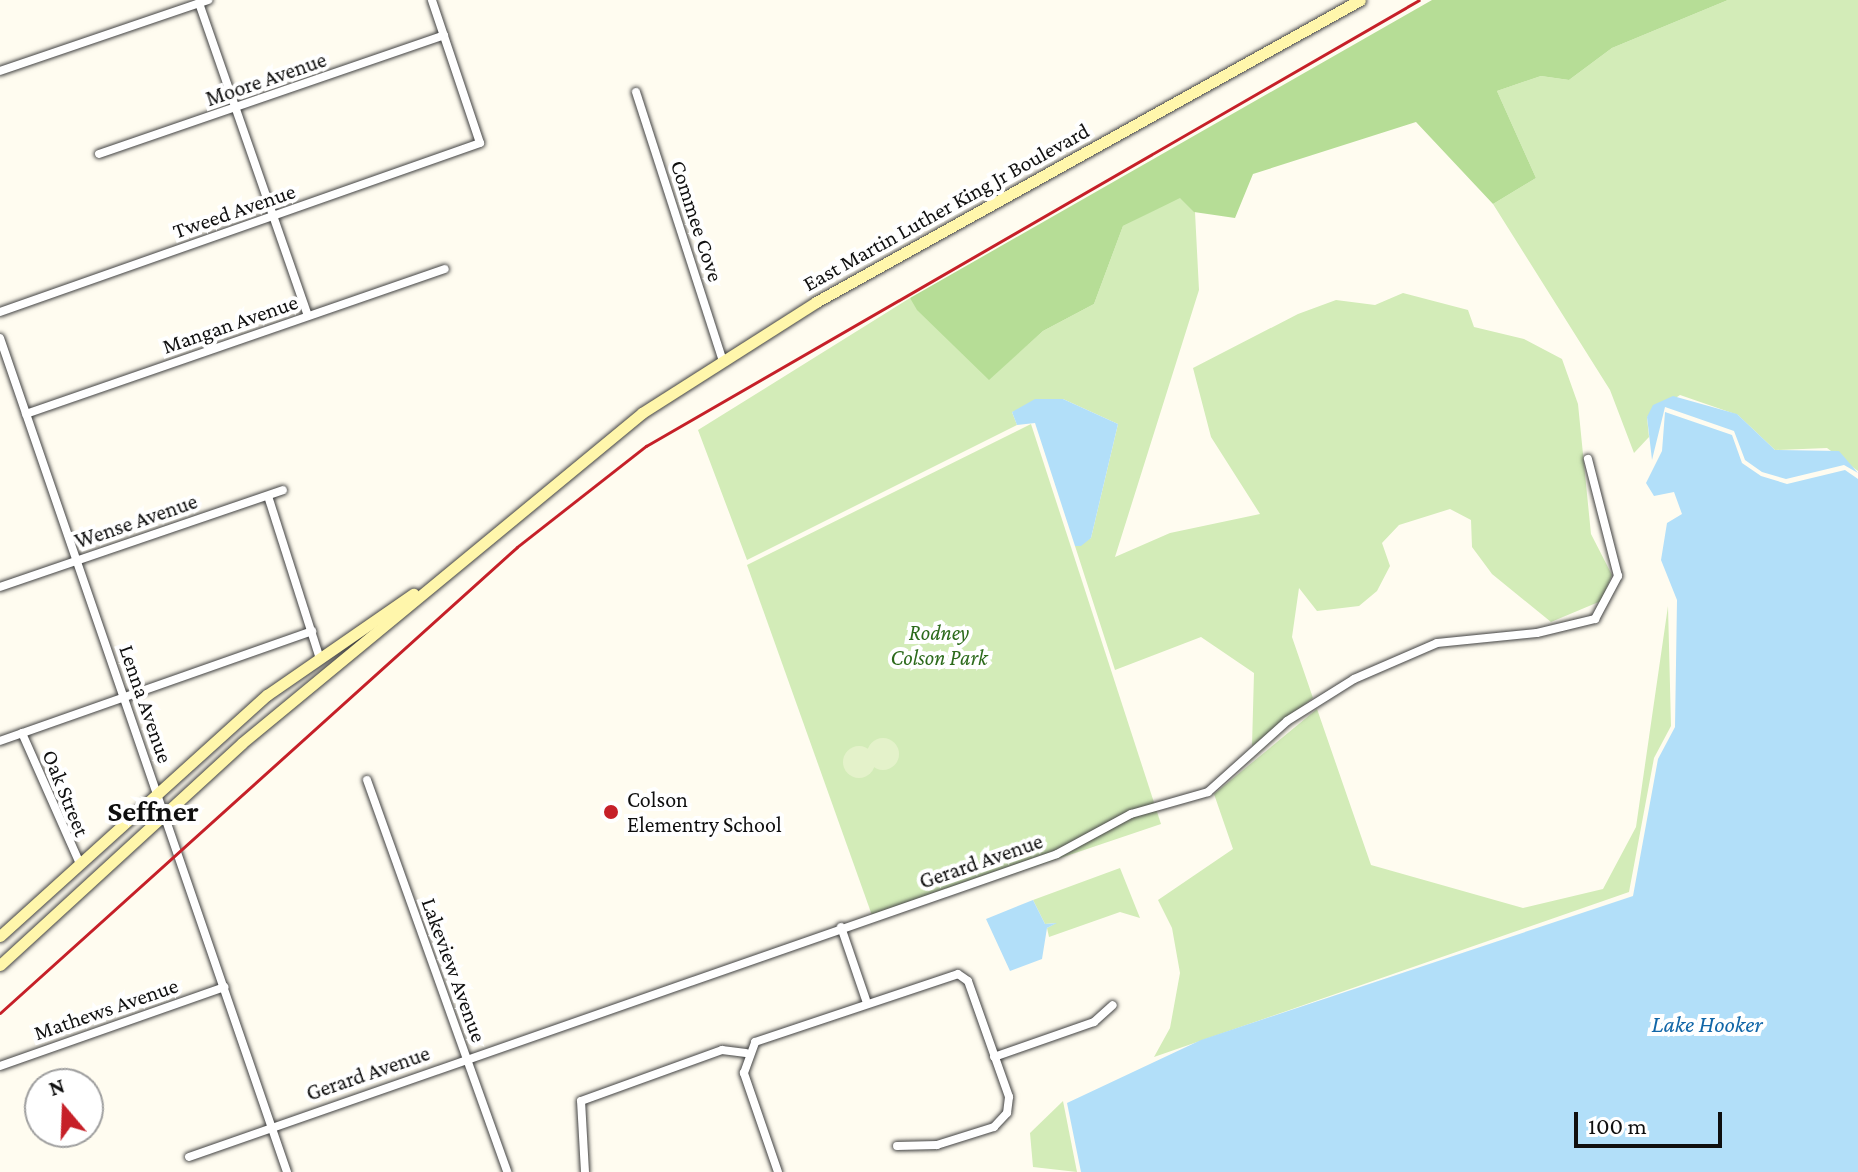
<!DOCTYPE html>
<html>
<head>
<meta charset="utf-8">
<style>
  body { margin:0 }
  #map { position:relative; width:1858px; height:1172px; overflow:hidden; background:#fffcf0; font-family:"Crimson Pro",serif }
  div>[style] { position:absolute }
  .green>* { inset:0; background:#d3ecb8 }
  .forest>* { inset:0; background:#b6dd96 }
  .pitch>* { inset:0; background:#e4f2ca }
  .round { border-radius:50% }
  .water>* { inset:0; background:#b2dff9 }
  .roads { filter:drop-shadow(0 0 2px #424242) drop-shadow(0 0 2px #424242) }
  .minor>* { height:8px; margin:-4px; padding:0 4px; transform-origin:4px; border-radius:4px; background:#fff }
  .secondary>* { height:11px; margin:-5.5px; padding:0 5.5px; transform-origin:5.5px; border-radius:5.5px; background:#fff6ab }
  .rail>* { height:3px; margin:-1.5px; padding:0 1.5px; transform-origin:1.5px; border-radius:1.5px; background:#c62028 }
  .dots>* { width:22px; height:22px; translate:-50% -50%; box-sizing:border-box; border:4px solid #fff; border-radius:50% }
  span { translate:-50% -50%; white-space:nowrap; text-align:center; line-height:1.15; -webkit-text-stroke:8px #fff; paint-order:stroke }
  .street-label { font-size:22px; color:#0f0f0f }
  .park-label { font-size:22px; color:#2c6a1b; font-style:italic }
  .poi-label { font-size:22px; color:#0f0f0f }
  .left { translate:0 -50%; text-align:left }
  .water-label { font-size:24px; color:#1166a7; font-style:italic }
  .district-label { font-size:30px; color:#0f0f0f; font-weight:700 }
  .north { position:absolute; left:24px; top:1068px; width:80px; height:80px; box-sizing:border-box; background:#fff; border:2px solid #9f9f9f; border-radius:50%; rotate:341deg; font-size:22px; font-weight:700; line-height:32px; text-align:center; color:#0f0f0f }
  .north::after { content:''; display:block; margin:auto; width:28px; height:36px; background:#c62028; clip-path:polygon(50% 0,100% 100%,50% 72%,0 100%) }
  .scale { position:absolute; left:1574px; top:1112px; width:148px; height:36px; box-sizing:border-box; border:4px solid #0f0f0f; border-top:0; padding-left:10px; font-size:24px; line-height:28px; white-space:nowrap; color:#0f0f0f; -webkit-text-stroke:6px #fff; paint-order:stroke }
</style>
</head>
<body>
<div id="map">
  <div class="green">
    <i style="clip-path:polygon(1728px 0,1858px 0,1858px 471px,1827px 448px,1775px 450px,1738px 415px,1680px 395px,1647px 417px,1649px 437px,1634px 453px,1610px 390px,1493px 204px,1536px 178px,1497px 91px,1541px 76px,1569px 80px,1612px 48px)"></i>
    <i style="clip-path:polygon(1180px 197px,1195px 212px,1199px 290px,1115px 557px,1170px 533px,1260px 514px,1211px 437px,1193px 368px,1298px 314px,1336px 300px,1375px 305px,1403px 293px,1468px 310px,1474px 327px,1524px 339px,1562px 359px,1578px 404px,1591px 534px,1612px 575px,1601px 601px,1551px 622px,1492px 574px,1472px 547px,1471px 520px,1450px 509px,1399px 525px,1382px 543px,1390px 566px,1377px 591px,1359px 606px,1317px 611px,1299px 588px,1292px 637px,1313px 698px,1252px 746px,1254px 673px,1201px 637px,1115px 670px,1075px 546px,1091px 538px,1118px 424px,1063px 399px,1012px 412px,1017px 425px,747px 560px,698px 430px,910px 298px,989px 379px,1043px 331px,1094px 304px,1123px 226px)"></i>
    <i style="clip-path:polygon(1031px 424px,1161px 824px,874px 921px,747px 565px)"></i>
    <i style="clip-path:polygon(1668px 606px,1671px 726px,1654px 758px,1629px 892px,1154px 1057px,1170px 1028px,1180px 973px,1172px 928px,1158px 900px,1233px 849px,1214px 794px,1317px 709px,1371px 865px,1523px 908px,1603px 889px,1636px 827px)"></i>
    <i style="clip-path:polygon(1120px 868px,1140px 918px,1120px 912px,1049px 937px,1047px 928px,1056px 923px,1045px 924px,1033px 900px)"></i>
    <i style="clip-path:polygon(1063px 1101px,1077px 1172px,1033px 1167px,1030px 1133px)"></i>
  </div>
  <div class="forest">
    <i style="clip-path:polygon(1432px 0,1728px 0,1612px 48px,1569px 80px,1541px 76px,1497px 91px,1536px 178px,1493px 204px,1416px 122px,1253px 174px,1235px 218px,1194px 212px,1180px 198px,1123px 226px,1094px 304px,1043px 331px,989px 380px,917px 310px,910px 298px)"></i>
  </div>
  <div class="pitch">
    <i class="round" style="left:867px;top:738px;width:32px;height:32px"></i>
    <i class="round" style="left:843px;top:746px;width:32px;height:32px"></i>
  </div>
  <div class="water">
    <i style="clip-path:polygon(1673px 396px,1737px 414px,1775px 450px,1839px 451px,1858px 473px,1844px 465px,1786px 479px,1762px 472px,1745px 460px,1734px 431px,1665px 407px,1652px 460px,1647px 417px,1653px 405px)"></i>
    <i style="clip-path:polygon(1035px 399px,1063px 399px,1118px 424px,1091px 538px,1081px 546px,1075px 546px,1035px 423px,1017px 425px,1012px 412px)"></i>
    <i style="clip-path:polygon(1665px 412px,1732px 435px,1742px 463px,1761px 476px,1787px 484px,1845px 470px,1858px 479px,1858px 1172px,1081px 1172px,1067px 1103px,1201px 1040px,1633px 896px,1658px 759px,1675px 727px,1677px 600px,1661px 560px,1667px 523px,1682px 514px,1674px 492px,1654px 496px,1646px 483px,1662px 451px)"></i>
    <i style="clip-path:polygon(1033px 900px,1045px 924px,1057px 923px,1047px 928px,1042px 959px,1010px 971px,986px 919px)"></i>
  </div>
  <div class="roads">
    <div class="minor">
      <i style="left:199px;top:3px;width:331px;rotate:70.8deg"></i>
      <i style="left:0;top:71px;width:220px;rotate:-18.8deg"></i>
      <i style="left:636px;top:92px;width:283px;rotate:72.1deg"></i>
      <i style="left:99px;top:154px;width:365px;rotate:-19deg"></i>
      <i style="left:0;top:312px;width:509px;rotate:-19.4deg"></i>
      <i style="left:480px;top:143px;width:151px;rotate:-108.6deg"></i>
      <i style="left:0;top:338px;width:882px;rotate:71.01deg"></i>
      <i style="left:26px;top:414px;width:443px;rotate:-19.1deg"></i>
      <i style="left:268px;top:496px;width:168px;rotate:72.3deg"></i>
      <i style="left:0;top:587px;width:299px;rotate:-18.9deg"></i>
      <i style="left:22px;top:733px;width:143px;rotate:66.1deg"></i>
      <i style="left:0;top:741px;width:331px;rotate:-19.4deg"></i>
      <i style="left:367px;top:780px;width:416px;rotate:70.3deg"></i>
      <i style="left:841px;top:927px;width:77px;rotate:71.1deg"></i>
      <i style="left:994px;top:1057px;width:106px;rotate:-19.3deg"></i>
      <i style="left:1094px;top:1022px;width:25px;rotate:-42deg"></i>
      <i style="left:0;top:1066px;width:238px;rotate:-19.4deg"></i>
      <i style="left:189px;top:1157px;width:919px;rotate:-19.24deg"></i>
      <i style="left:1057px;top:854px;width:84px;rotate:-28.4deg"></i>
      <i style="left:1131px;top:814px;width:80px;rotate:-15.9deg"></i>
      <i style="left:1208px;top:792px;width:106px;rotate:-41.9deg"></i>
      <i style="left:1287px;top:721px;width:79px;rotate:-32.1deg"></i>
      <i style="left:1354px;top:679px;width:90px;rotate:-23.4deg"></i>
      <i style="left:1437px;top:643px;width:100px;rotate:-5.7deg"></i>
      <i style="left:1537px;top:633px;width:60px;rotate:-13.6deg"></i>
      <i style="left:1595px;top:619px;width:49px;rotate:-61.9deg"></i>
      <i style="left:1618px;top:576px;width:121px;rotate:-104.4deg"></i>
      <i style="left:585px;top:1172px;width:71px;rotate:-93.2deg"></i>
      <i style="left:581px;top:1101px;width:150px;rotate:-19.9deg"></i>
      <i style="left:722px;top:1050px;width:24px;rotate:7deg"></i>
      <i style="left:778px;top:1172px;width:105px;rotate:-109deg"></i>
      <i style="left:744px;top:1073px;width:33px;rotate:-70deg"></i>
      <i style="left:755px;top:1042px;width:214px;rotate:-18.5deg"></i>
      <i style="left:958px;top:974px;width:12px;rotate:35deg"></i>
      <i style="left:968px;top:981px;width:123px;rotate:70.5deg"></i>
      <i style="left:1009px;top:1097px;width:16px;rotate:97deg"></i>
      <i style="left:1007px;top:1113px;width:19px;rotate:133deg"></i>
      <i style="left:994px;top:1127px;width:60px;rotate:162.5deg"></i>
      <i style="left:937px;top:1145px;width:40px;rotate:178.6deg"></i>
    </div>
    <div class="secondary">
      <i style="left:0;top:936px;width:360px;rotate:-42.1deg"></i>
      <i style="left:267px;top:695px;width:178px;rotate:-34.7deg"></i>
      <i style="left:0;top:965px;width:328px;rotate:-42.5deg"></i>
      <i style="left:242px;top:743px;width:519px;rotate:-39.52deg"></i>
      <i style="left:642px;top:413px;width:206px;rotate:-32.5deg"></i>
      <i style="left:816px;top:302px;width:622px;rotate:-29.04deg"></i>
    </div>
  </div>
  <div class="rail">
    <i style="left:0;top:1013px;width:696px;rotate:-42.03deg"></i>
    <i style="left:517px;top:547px;width:164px;rotate:-38.1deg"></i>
    <i style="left:646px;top:446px;width:892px;rotate:-29.98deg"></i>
  </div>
  <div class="dots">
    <i style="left:611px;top:812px;background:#c62028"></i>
  </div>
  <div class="street-label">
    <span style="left:266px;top:79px;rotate:-19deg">Moore Avenue</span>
    <span style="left:946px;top:207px;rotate:-29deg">East Martin Luther King Jr Boulevard</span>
    <span style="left:234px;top:211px;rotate:-19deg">Tweed Avenue</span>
    <span style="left:697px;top:221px;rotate:72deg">Commee Cove</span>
    <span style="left:230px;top:324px;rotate:-19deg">Mangan Avenue</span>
    <span style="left:136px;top:521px;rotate:-19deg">Wense Avenue</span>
    <span style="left:146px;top:704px;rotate:71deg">Lenna Avenue</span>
    <span style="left:66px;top:793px;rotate:68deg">Oak Street</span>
    <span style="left:981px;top:861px;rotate:-19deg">Gerard Avenue</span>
    <span style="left:454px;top:970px;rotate:70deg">Lakeview Avenue</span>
    <span style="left:106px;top:1009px;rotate:-19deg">Mathews Avenue</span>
    <span style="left:368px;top:1073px;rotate:-19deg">Gerard Avenue</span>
  </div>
  <div class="park-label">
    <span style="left:939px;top:645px">Rodney<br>Colson Park</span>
  </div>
  <div class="poi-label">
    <span class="left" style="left:627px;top:812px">Colson<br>Elementry School</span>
  </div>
  <div class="water-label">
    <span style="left:1707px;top:1024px">Lake Hooker</span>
  </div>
  <div class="district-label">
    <span style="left:153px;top:811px">Seffner</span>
  </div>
  <div class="north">N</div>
  <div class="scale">100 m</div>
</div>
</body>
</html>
